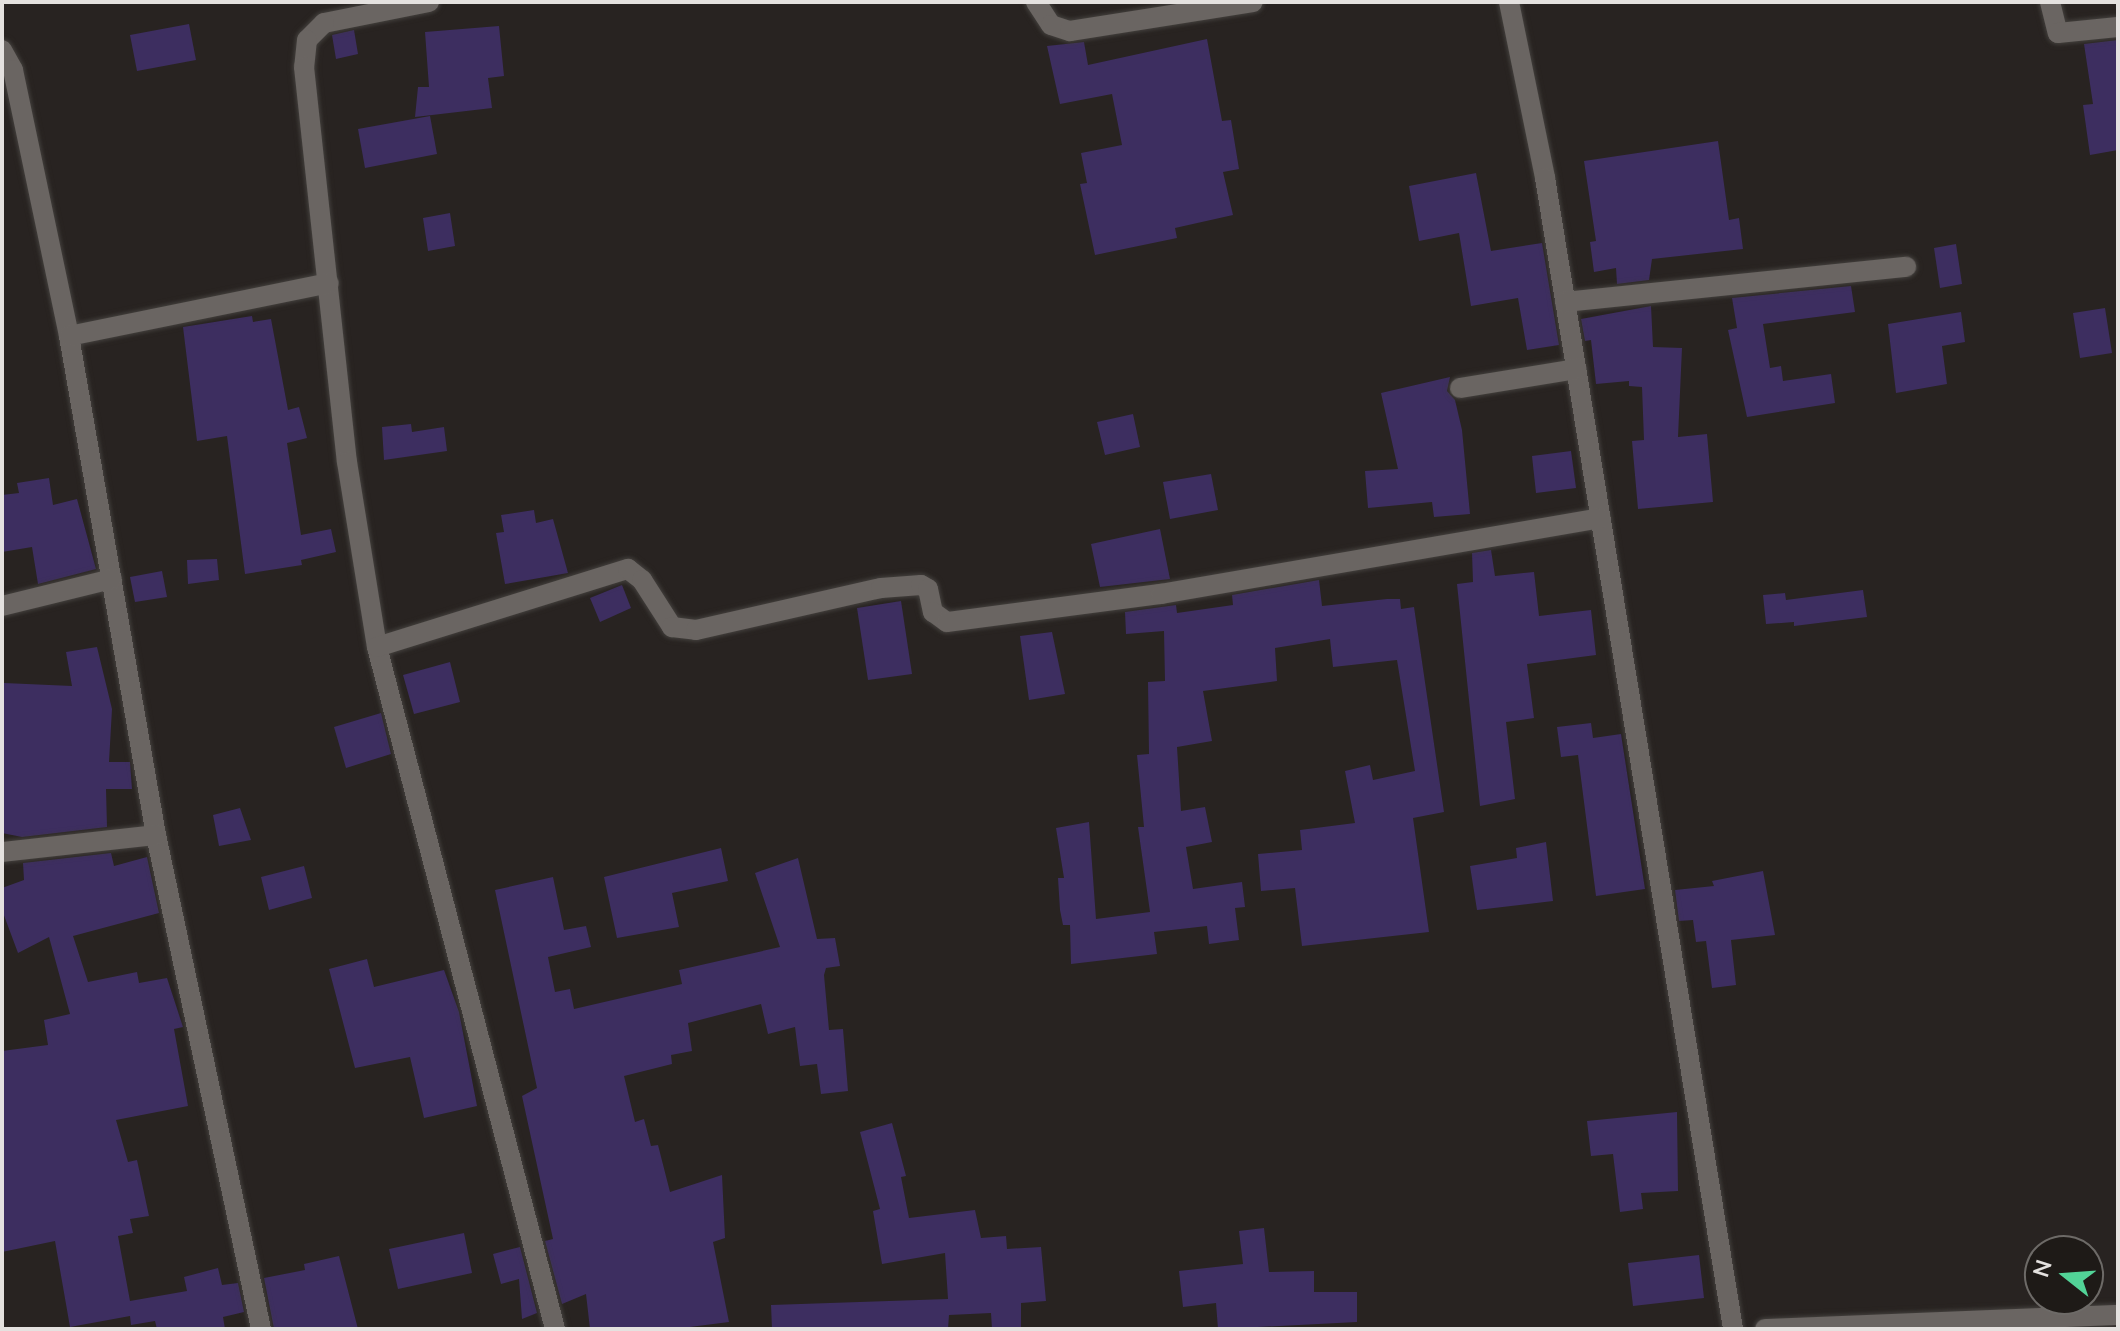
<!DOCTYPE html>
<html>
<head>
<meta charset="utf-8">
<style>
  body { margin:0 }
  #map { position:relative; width:2120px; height:1331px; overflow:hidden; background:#282321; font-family:"Nunito Sans",sans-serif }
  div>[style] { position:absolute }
  .building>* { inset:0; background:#3d2e60 }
  .roads { filter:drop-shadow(0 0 2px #43403d) drop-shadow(0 0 2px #43403d) }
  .minor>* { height:20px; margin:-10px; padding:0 10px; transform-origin:10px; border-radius:10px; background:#6a6562 }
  span { translate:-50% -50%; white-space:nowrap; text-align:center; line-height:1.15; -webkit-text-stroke:6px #1e1a17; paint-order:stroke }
  .frame { position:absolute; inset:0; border:4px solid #e4e1df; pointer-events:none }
  .north { position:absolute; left:2024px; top:1235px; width:80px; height:80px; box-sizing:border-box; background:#1e1a17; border:2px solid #6d6a67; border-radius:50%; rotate:287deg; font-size:22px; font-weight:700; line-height:32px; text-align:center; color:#e4e1df }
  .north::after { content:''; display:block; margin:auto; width:28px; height:36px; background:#52d397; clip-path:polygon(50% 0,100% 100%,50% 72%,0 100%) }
</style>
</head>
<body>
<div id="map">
  <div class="building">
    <i style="clip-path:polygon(189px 24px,196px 60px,137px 71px,130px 35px)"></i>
    <i style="clip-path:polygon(499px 26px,504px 76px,488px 78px,492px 108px,415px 117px,418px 87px,429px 87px,425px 32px)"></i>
    <i style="clip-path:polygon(354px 30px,358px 54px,336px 59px,332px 35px)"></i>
    <i style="clip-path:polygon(1207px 39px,1222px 121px,1231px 120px,1239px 169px,1223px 172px,1233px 215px,1175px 228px,1177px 238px,1095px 255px,1080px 184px,1087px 183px,1081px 153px,1122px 145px,1112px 94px,1060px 104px,1047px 46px,1084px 42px,1088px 65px)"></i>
    <i style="clip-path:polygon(2118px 40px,2118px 150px,2090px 155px,2083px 105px,2093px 104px,2084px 44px)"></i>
    <i style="clip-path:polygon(430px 116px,437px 154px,365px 168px,358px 129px)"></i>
    <i style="clip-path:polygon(1718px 141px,1729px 220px,1739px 218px,1743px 249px,1652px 259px,1649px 280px,1617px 284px,1616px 268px,1594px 272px,1590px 242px,1596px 241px,1584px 161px)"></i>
    <i style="clip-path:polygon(1476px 173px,1491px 251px,1542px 243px,1559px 345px,1527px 350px,1518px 298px,1471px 306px,1459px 233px,1419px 241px,1409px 186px)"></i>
    <i style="clip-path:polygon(450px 213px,455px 246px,428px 251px,423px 218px)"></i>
    <i style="clip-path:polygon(1956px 244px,1962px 284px,1940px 288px,1934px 248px)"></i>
    <i style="clip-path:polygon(1851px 286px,1855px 312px,1763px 324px,1770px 368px,1781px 366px,1783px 381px,1831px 374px,1835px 403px,1747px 417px,1728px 330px,1737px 328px,1732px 298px)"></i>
    <i style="clip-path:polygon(1651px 306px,1653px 347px,1682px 348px,1678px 437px,1707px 434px,1713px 502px,1638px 509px,1632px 441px,1644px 440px,1642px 387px,1629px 386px,1629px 381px,1596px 384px,1591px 340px,1585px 341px,1581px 319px)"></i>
    <i style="clip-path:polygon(2105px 308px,2112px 353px,2080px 358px,2073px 313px)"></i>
    <i style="clip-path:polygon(1961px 312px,1965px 342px,1942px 346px,1947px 384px,1896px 393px,1888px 324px)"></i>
    <i style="clip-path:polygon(252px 316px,253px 322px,271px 319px,288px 410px,299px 407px,307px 438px,287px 443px,301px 535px,331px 529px,336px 552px,301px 560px,302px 565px,245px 574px,227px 436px,197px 441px,183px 327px)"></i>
    <i style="clip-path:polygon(1450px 377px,1447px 391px,1455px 400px,1462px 430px,1470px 514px,1434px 517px,1432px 502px,1368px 508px,1365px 471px,1398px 469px,1381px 393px)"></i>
    <i style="clip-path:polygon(1133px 414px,1140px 447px,1105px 455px,1097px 422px)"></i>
    <i style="clip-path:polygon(411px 424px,412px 432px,444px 427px,447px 451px,384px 460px,382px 427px)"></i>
    <i style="clip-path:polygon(1571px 451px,1576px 488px,1536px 493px,1532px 456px)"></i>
    <i style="clip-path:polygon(1211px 474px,1218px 510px,1170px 519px,1163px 482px)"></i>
    <i style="clip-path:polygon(49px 478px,53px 505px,77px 499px,96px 569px,38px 584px,32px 547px,2px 552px,2px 495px,19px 493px,17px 483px)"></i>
    <i style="clip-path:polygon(534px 510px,536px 523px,553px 519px,568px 573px,505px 584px,496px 533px,504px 532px,501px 515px)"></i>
    <i style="clip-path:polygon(1160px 529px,1170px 579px,1100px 587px,1091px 544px)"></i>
    <i style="clip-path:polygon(1491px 550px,1495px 576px,1534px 572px,1539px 616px,1591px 610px,1596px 655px,1527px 664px,1534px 718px,1506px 722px,1515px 799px,1480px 806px,1457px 584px,1473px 582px,1472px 553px)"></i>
    <i style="clip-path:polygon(217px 559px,219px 580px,188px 584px,187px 560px)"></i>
    <i style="clip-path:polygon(162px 571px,167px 597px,135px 602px,130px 577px)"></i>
    <i style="clip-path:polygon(1319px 580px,1322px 606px,1387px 599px,1400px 599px,1401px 609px,1414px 607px,1444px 812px,1413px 818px,1429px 932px,1302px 946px,1295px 888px,1261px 891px,1258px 854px,1302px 850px,1300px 830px,1355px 823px,1345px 771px,1370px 765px,1373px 780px,1415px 771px,1397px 660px,1333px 667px,1330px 639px,1275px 648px,1277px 681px,1203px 691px,1212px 741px,1177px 747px,1181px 811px,1205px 807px,1212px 842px,1186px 847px,1193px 889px,1242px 882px,1245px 907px,1235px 908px,1239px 940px,1209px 944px,1207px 926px,1154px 932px,1157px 954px,1071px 964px,1070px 925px,1063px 925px,1060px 910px,1058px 878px,1064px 878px,1056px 828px,1089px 822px,1096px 919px,1150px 912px,1138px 827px,1144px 827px,1137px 755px,1149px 754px,1148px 682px,1165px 681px,1164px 631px,1126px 634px,1125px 612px,1176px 605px,1177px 613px,1233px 605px,1232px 595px)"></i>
    <i style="clip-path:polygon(622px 585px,631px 608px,600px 622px,590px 598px)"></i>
    <i style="clip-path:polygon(1863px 590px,1867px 617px,1794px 626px,1794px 622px,1766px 624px,1763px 595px,1785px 593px,1786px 600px)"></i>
    <i style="clip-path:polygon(901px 601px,912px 674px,868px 680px,857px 608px)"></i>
    <i style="clip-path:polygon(1052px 632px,1065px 694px,1029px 700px,1020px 636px)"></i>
    <i style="clip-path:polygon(97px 647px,112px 709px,109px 762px,130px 762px,132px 789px,106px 789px,107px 827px,22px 837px,2px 833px,4px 683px,72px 686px,66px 652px)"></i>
    <i style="clip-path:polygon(450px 662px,460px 702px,414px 714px,403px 675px)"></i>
    <i style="clip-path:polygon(381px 713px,391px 754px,346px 768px,334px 727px)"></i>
    <i style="clip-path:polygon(1591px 723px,1593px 738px,1621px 734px,1645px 889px,1596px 896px,1578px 755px,1561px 757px,1557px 727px)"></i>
    <i style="clip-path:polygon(240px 808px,251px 840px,219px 846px,213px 815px)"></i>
    <i style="clip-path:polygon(1546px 842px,1553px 901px,1477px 910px,1470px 866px,1517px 858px,1516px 848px)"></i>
    <i style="clip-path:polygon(721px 848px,728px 881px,672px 893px,679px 927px,617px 938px,604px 877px)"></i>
    <i style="clip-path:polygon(111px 853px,114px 866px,147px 857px,159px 913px,73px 936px,88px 982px,137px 972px,139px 983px,167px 978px,183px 1027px,174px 1029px,188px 1106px,116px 1120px,128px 1162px,137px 1160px,149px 1216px,130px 1219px,133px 1233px,118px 1236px,130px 1301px,187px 1291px,184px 1277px,218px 1268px,222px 1285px,238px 1283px,244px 1312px,223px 1317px,225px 1329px,157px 1329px,155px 1321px,131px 1325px,130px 1316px,70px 1327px,55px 1241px,2px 1252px,2px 1051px,48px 1045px,44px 1020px,70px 1014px,49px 937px,18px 953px,2px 910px,2px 888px,24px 880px,23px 863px)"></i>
    <i style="clip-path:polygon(798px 858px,817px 939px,835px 938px,840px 966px,826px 968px,824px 975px,829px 1030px,843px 1029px,848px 1091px,821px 1094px,817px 1064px,800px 1066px,795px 1027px,768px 1034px,761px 1004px,688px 1023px,692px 1051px,671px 1055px,672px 1064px,624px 1076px,635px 1122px,644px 1119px,651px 1146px,658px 1145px,670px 1192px,722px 1175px,725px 1238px,713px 1242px,729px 1322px,674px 1329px,590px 1329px,586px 1294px,562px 1304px,545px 1241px,553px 1239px,522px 1096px,537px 1088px,495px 890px,553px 877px,564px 930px,586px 926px,591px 947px,548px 957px,555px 992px,570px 989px,574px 1009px,682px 984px,679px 970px,780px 947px,755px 873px)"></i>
    <i style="clip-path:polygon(304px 866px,312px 898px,269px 910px,261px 877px)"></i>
    <i style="clip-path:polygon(1763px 871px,1775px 935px,1731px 940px,1736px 985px,1712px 988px,1706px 941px,1696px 942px,1693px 920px,1679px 921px,1675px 890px,1714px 886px,1712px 881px)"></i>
    <i style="clip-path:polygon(367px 959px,374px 987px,444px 970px,459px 1012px,477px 1106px,424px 1118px,410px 1057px,355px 1068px,329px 969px)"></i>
    <i style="clip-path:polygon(1677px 1112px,1678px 1191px,1641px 1193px,1643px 1209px,1620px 1212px,1613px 1154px,1591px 1156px,1587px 1121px)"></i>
    <i style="clip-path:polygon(892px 1123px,906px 1176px,901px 1177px,909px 1218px,975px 1210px,981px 1238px,1006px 1236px,1007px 1249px,1041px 1247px,1046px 1301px,1021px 1303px,1021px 1329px,992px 1329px,991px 1313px,949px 1315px,948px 1329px,772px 1329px,771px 1305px,948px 1299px,945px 1253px,882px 1264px,873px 1211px,880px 1209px,860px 1132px)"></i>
    <i style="clip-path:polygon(1264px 1228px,1269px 1272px,1314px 1271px,1314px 1292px,1357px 1292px,1357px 1322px,1218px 1329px,1216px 1303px,1183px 1307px,1179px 1271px,1243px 1264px,1239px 1231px)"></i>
    <i style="clip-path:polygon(464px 1233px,472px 1273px,398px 1289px,389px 1249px)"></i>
    <i style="clip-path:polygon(520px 1247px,537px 1313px,522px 1319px,519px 1279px,501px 1284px,493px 1254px)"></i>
    <i style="clip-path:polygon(1699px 1255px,1704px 1298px,1633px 1306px,1628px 1263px)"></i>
    <i style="clip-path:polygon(339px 1256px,358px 1329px,274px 1329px,264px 1278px,305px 1270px,304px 1264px)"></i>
  </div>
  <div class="roads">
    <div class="minor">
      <i style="left:429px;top:2px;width:107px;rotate:168.7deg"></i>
      <i style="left:324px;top:23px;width:24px;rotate:135deg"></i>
      <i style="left:307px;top:40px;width:27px;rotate:96deg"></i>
      <i style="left:304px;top:67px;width:397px;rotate:83.8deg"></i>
      <i style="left:347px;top:462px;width:187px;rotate:80.8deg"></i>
      <i style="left:377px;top:647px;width:705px;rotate:75.37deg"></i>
      <i style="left:1036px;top:2px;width:27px;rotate:57deg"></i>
      <i style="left:1051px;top:25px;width:20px;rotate:18deg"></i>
      <i style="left:1070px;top:31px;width:185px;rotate:-9deg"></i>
      <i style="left:1509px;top:2px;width:180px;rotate:78.4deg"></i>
      <i style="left:1545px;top:178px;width:1166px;rotate:80.72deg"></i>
      <i style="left:2050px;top:2px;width:32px;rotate:76deg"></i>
      <i style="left:2058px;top:33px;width:60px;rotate:-5.7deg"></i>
      <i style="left:2px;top:50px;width:23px;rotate:61deg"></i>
      <i style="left:13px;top:70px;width:272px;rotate:78.1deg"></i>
      <i style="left:69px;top:336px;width:507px;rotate:80.11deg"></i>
      <i style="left:156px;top:835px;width:505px;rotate:78deg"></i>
      <i style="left:1565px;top:302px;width:343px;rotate:-5.9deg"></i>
      <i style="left:69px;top:336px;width:265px;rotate:-11.5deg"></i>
      <i style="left:1460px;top:388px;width:118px;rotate:-9.3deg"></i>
      <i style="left:2px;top:606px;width:113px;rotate:-13.8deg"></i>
      <i style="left:377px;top:647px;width:263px;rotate:-17.3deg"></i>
      <i style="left:628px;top:569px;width:18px;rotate:38deg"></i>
      <i style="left:642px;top:580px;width:56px;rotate:57.4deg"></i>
      <i style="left:672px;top:627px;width:24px;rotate:7deg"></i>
      <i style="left:696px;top:630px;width:190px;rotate:-12.8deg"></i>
      <i style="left:881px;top:588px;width:40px;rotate:-4.3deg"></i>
      <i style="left:921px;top:585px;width:8px;rotate:30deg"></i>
      <i style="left:928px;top:589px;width:24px;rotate:78deg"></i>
      <i style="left:933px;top:612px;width:17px;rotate:36deg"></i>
      <i style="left:947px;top:622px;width:216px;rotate:-7.5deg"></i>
      <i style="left:1161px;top:594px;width:446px;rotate:-9.8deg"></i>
      <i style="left:2px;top:852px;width:155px;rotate:-6.3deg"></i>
      <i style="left:1765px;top:1329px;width:353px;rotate:-2.3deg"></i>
    </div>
  </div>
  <div class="frame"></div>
  <div class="north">N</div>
</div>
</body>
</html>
